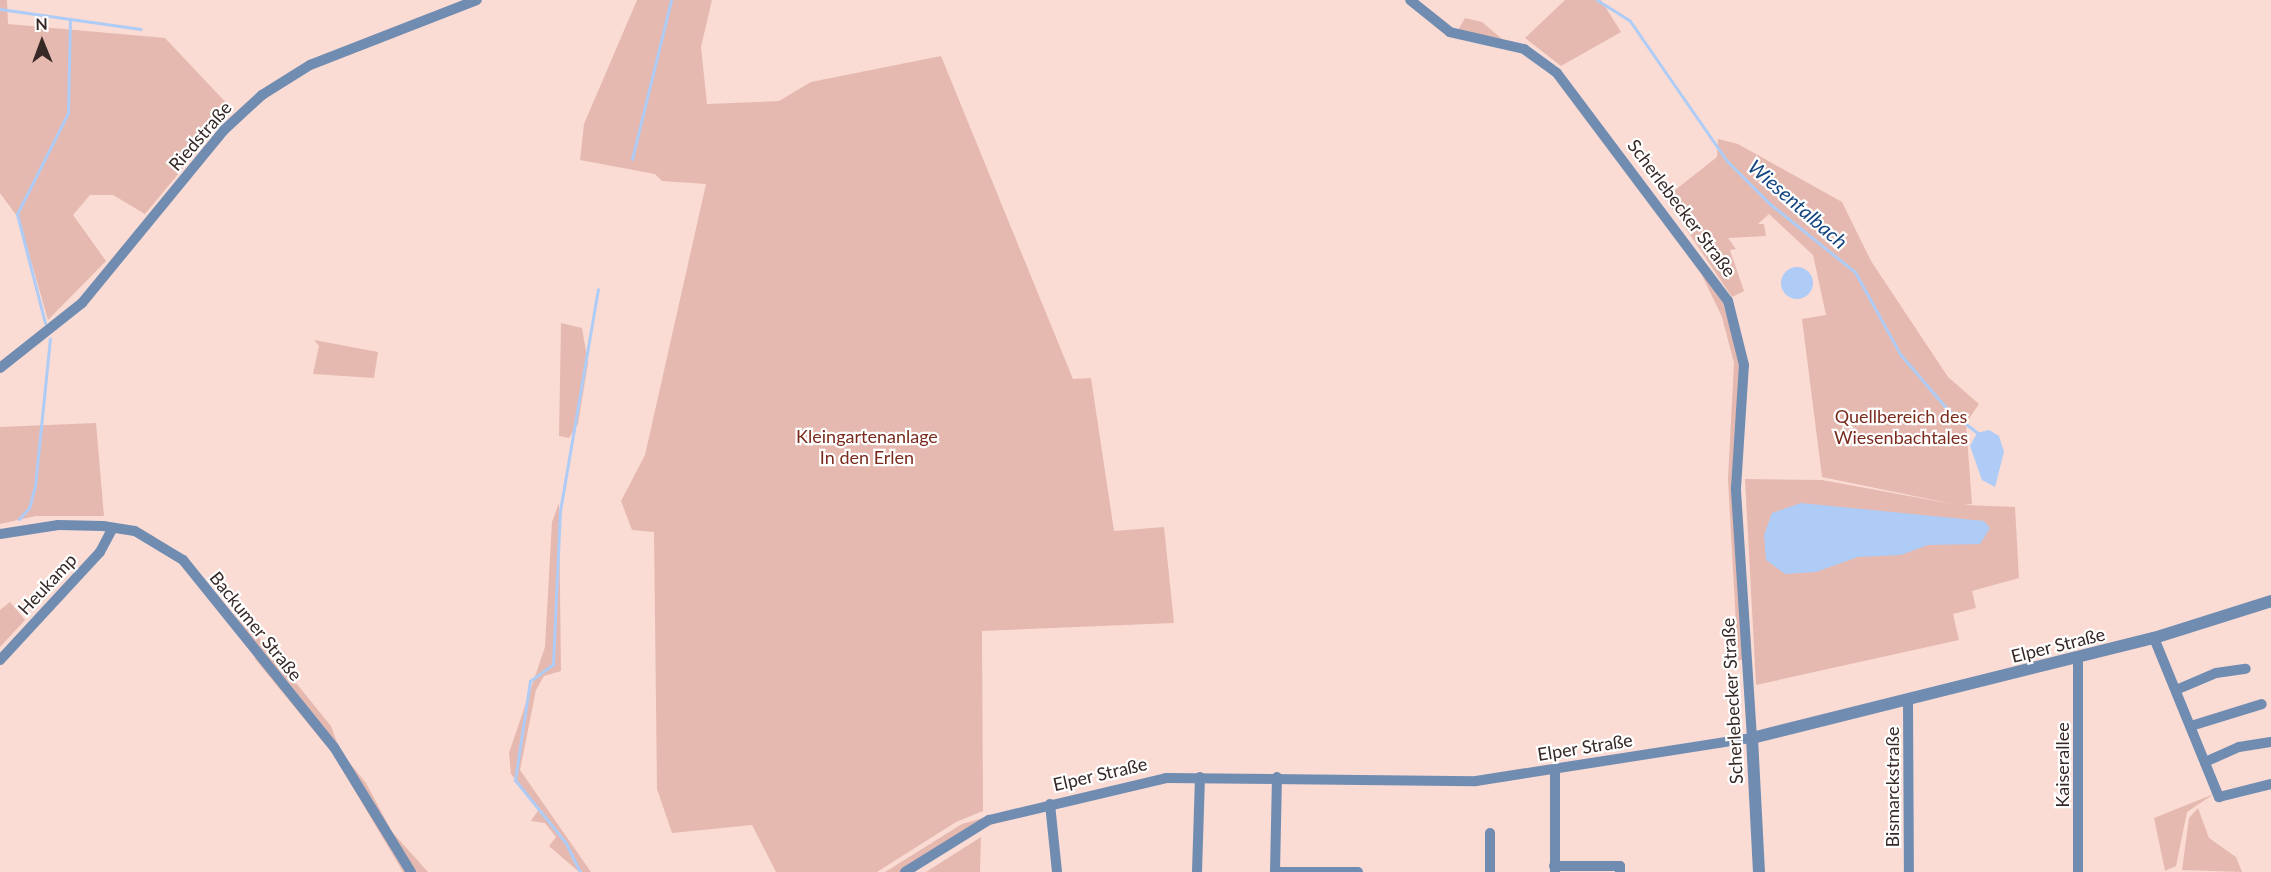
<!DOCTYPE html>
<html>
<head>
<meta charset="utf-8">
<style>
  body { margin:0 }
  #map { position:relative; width:2271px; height:872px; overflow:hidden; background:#fadcd5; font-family:Lato,sans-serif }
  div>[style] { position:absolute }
  .green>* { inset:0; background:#e5b9af }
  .water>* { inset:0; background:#aeccf6 }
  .round { border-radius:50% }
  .stream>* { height:3px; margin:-1.5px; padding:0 1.5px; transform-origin:1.5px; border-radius:1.5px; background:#aeccf6 }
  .minor>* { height:10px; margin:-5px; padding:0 5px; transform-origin:5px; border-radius:5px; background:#718cb1 }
  .tertiary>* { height:12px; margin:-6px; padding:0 6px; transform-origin:6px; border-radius:6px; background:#718cb1 }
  span { translate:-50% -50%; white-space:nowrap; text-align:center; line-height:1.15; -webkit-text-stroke:4.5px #fff; paint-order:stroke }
  .street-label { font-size:18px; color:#362825 }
  .park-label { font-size:18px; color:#7a2b1d }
  .water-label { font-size:20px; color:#12447f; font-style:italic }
  .north { position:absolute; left:12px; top:12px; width:60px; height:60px; -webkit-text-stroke:4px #fff; paint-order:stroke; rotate:359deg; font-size:16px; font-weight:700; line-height:24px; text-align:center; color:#362825 }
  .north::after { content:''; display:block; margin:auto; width:21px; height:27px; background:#362825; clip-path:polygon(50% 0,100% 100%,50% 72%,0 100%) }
</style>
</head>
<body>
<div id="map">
  <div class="green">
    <i style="clip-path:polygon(0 0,7px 0,8px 24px,165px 38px,232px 109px,145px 214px,113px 195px,90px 195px,73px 215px,106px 261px,48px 320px,19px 219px,0 193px)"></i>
    <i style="clip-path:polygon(637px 0,712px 0,701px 47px,707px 104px,779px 101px,811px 82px,941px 56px,1073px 379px,1091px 378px,1114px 531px,1164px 527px,1174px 623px,982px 631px,983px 811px,956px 822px,877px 872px,776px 872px,752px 825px,672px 833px,657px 789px,654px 532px,632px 530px,621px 501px,645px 455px,706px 184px,662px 181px,655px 174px,580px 160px,584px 124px)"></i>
    <i style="clip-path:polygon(1565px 0,1601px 0,1621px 32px,1561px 66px,1525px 38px)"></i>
    <i style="clip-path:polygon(1465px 18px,1482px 22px,1502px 39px,1458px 30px)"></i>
    <i style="clip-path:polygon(1718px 139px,1738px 144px,1842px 202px,1871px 261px,1948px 377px,1979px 404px,1966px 423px,1972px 504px,1964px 505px,2015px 507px,2019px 578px,1972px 591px,1976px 608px,1953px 614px,1959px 640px,1756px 685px,1745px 479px,1822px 480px,1958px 505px,1822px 477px,1802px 319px,1826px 315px,1813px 255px,1769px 214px,1758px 224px,1764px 224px,1766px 236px,1728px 238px,1736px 249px,1730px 250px,1744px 291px,1732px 297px,1665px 198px,1717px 157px)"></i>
    <i style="clip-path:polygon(1700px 271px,1719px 291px,1740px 357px,1733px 473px,1744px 660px,1738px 660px,1728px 479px,1734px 363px,1722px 317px)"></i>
    <i style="clip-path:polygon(561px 323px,582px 328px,588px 363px,578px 424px,569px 438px,559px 436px)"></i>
    <i style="clip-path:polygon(314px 340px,378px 352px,374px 378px,313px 374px,319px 346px)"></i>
    <i style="clip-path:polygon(96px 423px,104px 516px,36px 516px,0 524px,0 427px)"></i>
    <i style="clip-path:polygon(559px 503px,561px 671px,544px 676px,536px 690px,520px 770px,591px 872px,579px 872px,549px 846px,556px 837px,545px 823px,531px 821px,539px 809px,511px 774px,509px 753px,545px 647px,552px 522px)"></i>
    <i style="clip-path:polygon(207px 574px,331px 726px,340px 751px,366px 783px,392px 832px,428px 872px,403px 872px,333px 754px,255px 659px,255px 645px)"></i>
    <i style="clip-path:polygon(10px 602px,25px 620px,0 647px,0 610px)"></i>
    <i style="clip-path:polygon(2214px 794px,2187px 812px,2176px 866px,2165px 871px,2154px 818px)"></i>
    <i style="clip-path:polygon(1059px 796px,987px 817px,900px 872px,885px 872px,962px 824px)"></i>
    <i style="clip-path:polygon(2198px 808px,2209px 838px,2236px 857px,2242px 872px,2182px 870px,2189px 818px)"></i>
    <i style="clip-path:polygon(981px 837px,980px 872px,926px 872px)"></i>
  </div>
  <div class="water">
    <i class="round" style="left:1781px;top:267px;width:32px;height:32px"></i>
    <i style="clip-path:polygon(1989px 430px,1999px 436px,2004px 452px,1995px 487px,1982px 480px,1970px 446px,1977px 433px)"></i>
    <i style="clip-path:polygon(1801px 503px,1984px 521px,1990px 528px,1980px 544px,1928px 545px,1901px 555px,1858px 557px,1816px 572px,1785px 574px,1766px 560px,1764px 535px,1772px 513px)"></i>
  </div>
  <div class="stream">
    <i style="left:1597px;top:0;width:39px;rotate:32deg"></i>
    <i style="left:1630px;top:21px;width:170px;rotate:55.3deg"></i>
    <i style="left:1727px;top:161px;width:61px;rotate:45deg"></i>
    <i style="left:1770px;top:204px;width:109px;rotate:38.7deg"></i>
    <i style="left:1855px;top:272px;width:94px;rotate:61.2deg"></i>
    <i style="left:1900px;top:354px;width:74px;rotate:49.4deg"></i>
    <i style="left:1948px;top:410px;width:37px;rotate:38deg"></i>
    <i style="left:0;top:9px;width:142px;rotate:8.1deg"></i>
    <i style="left:632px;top:159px;width:164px;rotate:-76.2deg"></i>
    <i style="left:45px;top:323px;width:113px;rotate:-104.4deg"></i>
    <i style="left:17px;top:214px;width:113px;rotate:-63.2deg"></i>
    <i style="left:68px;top:113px;width:94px;rotate:-88.8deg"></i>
    <i style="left:19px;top:519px;width:15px;rotate:-48deg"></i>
    <i style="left:29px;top:508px;width:23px;rotate:-75deg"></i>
    <i style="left:35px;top:486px;width:148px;rotate:-84.2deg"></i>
    <i style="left:580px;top:872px;width:32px;rotate:-116deg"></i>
    <i style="left:566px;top:843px;width:81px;rotate:-129deg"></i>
    <i style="left:515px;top:780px;width:100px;rotate:-81.4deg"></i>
    <i style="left:530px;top:681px;width:29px;rotate:-36deg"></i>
    <i style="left:553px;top:664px;width:153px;rotate:-87.4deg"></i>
    <i style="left:560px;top:511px;width:225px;rotate:-80.3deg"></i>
  </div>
  <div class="minor">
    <i style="left:0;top:368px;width:105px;rotate:-38.4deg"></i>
    <i style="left:82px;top:303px;width:224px;rotate:-50.6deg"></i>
    <i style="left:224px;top:130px;width:52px;rotate:-42.6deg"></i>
    <i style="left:262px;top:95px;width:57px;rotate:-32deg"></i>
    <i style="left:310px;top:65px;width:179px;rotate:-21.3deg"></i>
    <i style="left:0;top:534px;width:59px;rotate:-8.8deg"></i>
    <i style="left:58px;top:525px;width:45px;rotate:1.3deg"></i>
    <i style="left:103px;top:526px;width:32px;rotate:9deg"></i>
    <i style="left:135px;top:531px;width:56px;rotate:31.1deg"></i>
    <i style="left:183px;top:560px;width:240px;rotate:51.1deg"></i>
    <i style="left:334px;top:747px;width:147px;rotate:58.4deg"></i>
    <i style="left:2154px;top:638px;width:172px;rotate:67.8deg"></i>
    <i style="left:2219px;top:797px;width:54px;rotate:-14deg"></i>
    <i style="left:0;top:660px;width:147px;rotate:-47.2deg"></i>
    <i style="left:100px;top:552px;width:27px;rotate:-62deg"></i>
    <i style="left:2176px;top:690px;width:43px;rotate:-23deg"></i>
    <i style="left:2216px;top:673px;width:30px;rotate:-8deg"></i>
    <i style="left:1908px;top:701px;width:171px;rotate:89.7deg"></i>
    <i style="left:2191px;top:726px;width:74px;rotate:-17.2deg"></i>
    <i style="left:2205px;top:762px;width:37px;rotate:-24deg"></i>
    <i style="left:2239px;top:747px;width:32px;rotate:-9deg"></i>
    <i style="left:1555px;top:770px;width:102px;rotate:90deg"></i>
    <i style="left:1050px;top:804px;width:68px;rotate:84.1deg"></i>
    <i style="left:1490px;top:833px;width:39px;rotate:90deg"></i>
    <i style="left:1554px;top:866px;width:66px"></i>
    <i style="left:1620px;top:866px;width:6px;rotate:90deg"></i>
    <i style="left:905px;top:872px;width:99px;rotate:-31.8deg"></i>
    <i style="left:989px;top:820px;width:182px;rotate:-13.3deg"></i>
    <i style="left:1166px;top:778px;width:310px;rotate:0.6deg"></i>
    <i style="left:1476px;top:781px;width:279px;rotate:-8.9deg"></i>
    <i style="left:1752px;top:738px;width:251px;rotate:-93.7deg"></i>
    <i style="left:1736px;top:488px;width:123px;rotate:-86.3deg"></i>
    <i style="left:1744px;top:365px;width:66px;rotate:-104deg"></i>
    <i style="left:1728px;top:301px;width:285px;rotate:-126.9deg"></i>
    <i style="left:1557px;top:73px;width:41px;rotate:-144deg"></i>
    <i style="left:1524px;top:49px;width:76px;rotate:-167.1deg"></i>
    <i style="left:1450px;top:32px;width:51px;rotate:-141.3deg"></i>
    <i style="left:1197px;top:872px;width:95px;rotate:-88.2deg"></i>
    <i style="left:1275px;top:872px;width:95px;rotate:-88.8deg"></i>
    <i style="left:1275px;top:872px;width:83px"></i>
    <i style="left:2078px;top:872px;width:214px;rotate:-90deg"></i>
  </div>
  <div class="tertiary">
    <i style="left:1759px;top:872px;width:134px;rotate:-93deg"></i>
    <i style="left:1752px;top:738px;width:414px;rotate:-14deg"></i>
    <i style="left:2154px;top:638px;width:123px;rotate:-17.5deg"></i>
  </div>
  <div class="street-label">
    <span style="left:200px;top:136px;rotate:-49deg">Riedstraße</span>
    <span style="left:1682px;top:208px;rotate:53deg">Scherlebecker Straße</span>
    <span style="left:47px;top:584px;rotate:-47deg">Heukamp</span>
    <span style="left:256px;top:626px;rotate:51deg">Backumer Straße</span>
    <span style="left:2058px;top:645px;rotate:-14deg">Elper Straße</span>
    <span style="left:1732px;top:701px;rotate:-93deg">Scherlebecker Straße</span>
    <span style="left:1585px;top:747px;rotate:-9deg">Elper Straße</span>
    <span style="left:2062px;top:765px;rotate:-90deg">Kaiserallee</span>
    <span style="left:1100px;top:774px;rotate:-13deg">Elper Straße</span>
    <span style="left:1892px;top:787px;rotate:-90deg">Bismarckstraße</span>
  </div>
  <div class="park-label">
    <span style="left:1901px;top:427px">Quellbereich des<br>Wiesenbachtales</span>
    <span style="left:867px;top:447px">Kleingartenanlage<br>In den Erlen</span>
  </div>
  <div class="water-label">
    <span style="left:1798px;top:204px;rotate:41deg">Wiesentalbach</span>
  </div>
  <div class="north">N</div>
</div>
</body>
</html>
